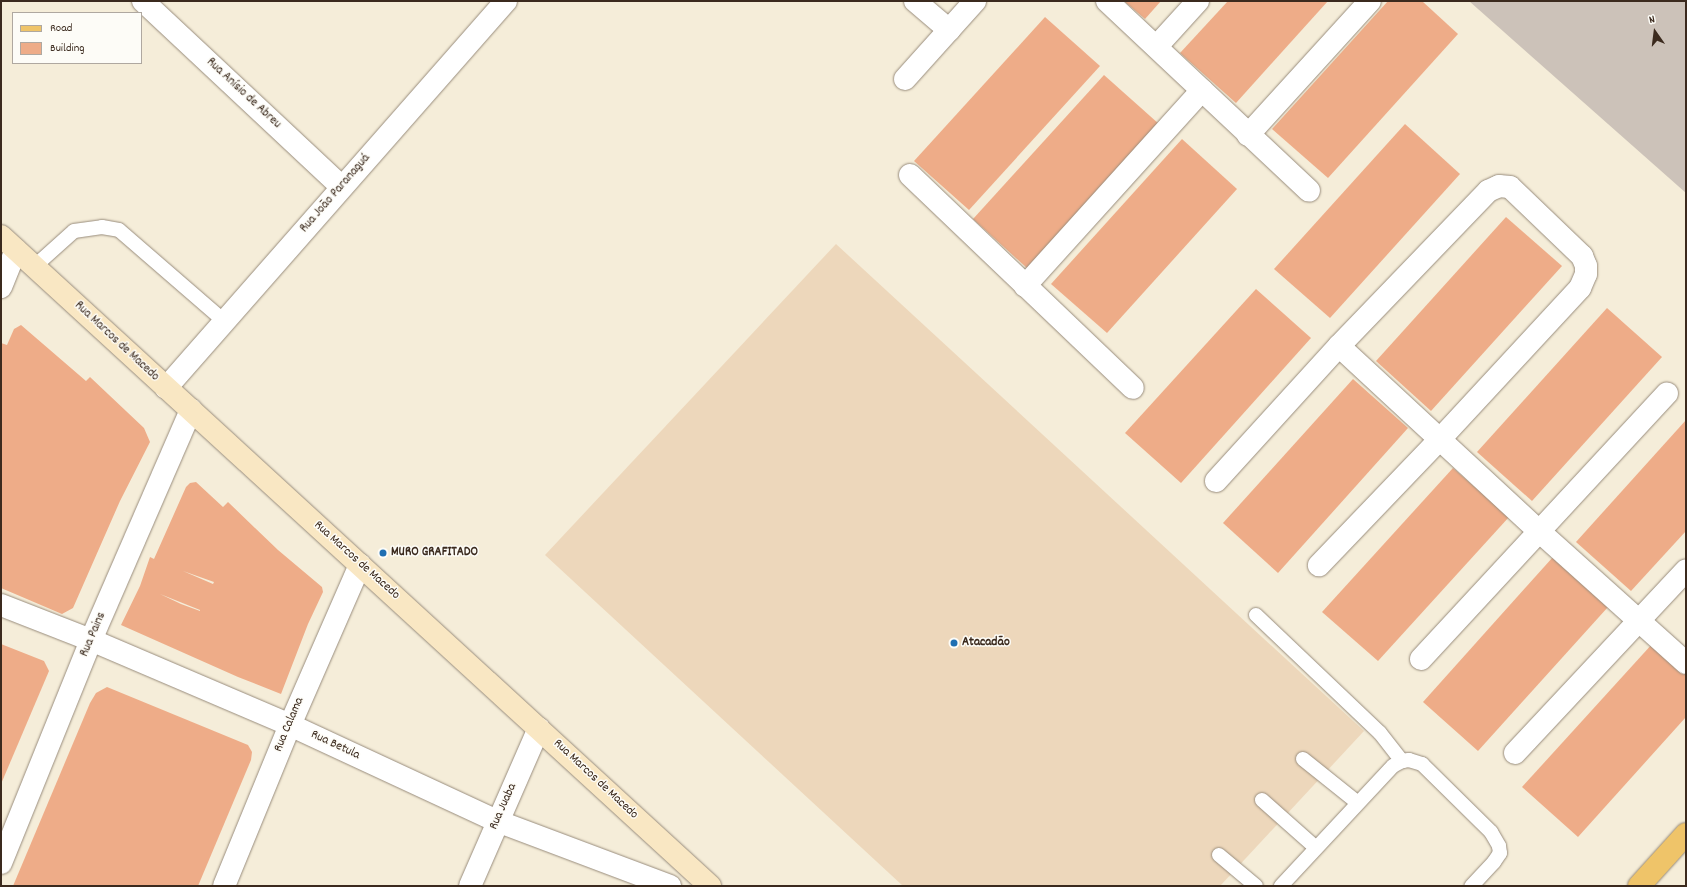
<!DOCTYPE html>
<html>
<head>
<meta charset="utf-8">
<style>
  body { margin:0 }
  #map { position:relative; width:1687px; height:887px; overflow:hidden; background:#f5edd9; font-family:Dekko,sans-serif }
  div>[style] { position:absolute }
  .built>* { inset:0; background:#edd7bb }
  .industrial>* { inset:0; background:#ccc2b9 }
  .building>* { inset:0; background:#eeac88 }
  .roads { filter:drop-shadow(0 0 1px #988c7c) drop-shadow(0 0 1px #988c7c) }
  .service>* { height:14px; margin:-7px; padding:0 7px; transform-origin:7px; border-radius:7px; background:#fff }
  .minor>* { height:22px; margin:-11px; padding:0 11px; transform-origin:11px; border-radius:11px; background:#fff }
  .secondary>* { height:22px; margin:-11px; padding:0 11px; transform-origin:11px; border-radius:11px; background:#f9e7c3 }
  .primary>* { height:22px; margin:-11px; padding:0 11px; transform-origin:11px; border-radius:11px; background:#efc469 }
  .dots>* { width:11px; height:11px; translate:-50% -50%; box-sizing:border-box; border:2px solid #fdfcf7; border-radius:50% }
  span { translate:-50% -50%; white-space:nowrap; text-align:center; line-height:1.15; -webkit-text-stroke:3px #fdfcf7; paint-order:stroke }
  .street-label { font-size:13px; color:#3b2a1e }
  .poi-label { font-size:13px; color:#3b2a1e; font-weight:700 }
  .left { translate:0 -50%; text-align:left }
  .frame { position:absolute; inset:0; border:2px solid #3b2a1e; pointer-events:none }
  .legend { position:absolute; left:12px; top:12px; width:130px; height:52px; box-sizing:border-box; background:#fdfcf7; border:1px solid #afa8a0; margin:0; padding:5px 7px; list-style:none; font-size:12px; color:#3b2a1e }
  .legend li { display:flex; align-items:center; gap:8px; height:20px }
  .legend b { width:20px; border:1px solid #afa8a0 }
  .north { position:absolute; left:1635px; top:12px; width:40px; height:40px; -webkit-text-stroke:3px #fdfcf7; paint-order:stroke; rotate:346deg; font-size:11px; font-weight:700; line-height:16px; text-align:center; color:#3b2a1e }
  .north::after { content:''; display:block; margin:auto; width:14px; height:18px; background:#3b2a1e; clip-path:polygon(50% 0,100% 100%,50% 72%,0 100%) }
</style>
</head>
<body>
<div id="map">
  <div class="built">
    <i style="clip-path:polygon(836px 244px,1364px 731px,1220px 886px,903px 886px,545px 555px)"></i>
  </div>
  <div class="industrial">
    <i style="clip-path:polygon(1469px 1px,1686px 1px,1686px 193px)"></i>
  </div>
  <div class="building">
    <i style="clip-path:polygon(1124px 1px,1161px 1px,1145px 19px)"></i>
    <i style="clip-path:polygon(1228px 1px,1328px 1px,1236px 103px,1180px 53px)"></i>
    <i style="clip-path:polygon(1388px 1px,1422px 1px,1458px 34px,1328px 178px,1272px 129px)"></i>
    <i style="clip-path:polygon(1045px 17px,1100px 66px,969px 210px,914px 161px)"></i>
    <i style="clip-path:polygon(1104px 75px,1159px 124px,1028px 269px,973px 219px)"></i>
    <i style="clip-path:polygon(1405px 124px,1460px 174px,1330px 318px,1274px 269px)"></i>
    <i style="clip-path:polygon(1182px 139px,1237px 189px,1107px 333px,1051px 284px)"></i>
    <i style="clip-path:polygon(1506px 217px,1562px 266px,1431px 411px,1376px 361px)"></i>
    <i style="clip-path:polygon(1256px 289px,1311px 338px,1181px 483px,1125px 433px)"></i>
    <i style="clip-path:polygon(1607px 308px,1662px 357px,1532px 501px,1477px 452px)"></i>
    <i style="clip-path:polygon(21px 325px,86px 381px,90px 377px,144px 428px,150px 442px,120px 501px,73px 608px,62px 614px,1px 588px,1px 343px,7px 345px,14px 329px)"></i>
    <i style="clip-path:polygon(1353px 379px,1408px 428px,1278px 573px,1223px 523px)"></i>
    <i style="clip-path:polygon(1686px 420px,1686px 531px,1631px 591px,1576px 542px)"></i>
    <i style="clip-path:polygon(1453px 468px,1509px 517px,1378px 661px,1322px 612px)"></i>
    <i style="clip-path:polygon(evenodd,196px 482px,223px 507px,228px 502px,278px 550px,322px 587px,323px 592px,308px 624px,281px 694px,238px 677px,121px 625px,140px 586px,150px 557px,154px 559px,186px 487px,190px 483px,196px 482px,183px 571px,214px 582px,213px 584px,183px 571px,196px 482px,160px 594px,200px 610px,200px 611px,181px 604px,160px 594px)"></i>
    <i style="clip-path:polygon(1553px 557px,1608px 607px,1478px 751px,1423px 702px)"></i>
    <i style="clip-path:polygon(1653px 643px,1686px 672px,1686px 717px,1578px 837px,1522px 787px)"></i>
    <i style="clip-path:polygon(1px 644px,44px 661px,49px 671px,1px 784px)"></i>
    <i style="clip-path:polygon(107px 687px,248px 745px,252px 752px,251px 760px,198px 886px,13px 886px,90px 703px,96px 693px)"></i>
  </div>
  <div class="roads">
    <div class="service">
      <i style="left:35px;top:266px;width:52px;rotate:-41.9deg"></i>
      <i style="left:74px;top:231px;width:28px;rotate:-8deg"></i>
      <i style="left:102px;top:227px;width:17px;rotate:10deg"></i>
      <i style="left:119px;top:230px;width:139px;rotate:40.9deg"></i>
      <i style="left:1256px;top:615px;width:171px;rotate:43.6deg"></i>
      <i style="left:1380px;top:733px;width:36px;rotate:52deg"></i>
      <i style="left:1303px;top:759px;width:70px;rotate:38.7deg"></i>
      <i style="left:1262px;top:800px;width:72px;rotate:41.6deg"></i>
      <i style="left:1219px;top:855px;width:48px;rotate:40deg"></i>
      <i style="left:1281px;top:886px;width:164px;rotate:-47deg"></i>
      <i style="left:1393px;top:766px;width:10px;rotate:-29deg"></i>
      <i style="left:1402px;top:761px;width:7px;rotate:-8deg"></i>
      <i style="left:1409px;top:760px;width:14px;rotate:17deg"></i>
      <i style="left:1422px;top:764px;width:97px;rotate:44.6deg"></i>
      <i style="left:1491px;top:832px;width:16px;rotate:60deg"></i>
      <i style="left:1499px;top:846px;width:7px;rotate:82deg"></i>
      <i style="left:1500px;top:853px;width:11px;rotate:124deg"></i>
      <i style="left:1494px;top:862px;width:33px;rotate:133deg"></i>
    </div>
    <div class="minor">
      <i style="left:143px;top:1px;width:272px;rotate:43.1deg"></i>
      <i style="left:915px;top:1px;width:45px;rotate:40.5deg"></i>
      <i style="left:1107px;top:1px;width:277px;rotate:43.2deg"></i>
      <i style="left:1157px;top:46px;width:61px;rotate:-47.7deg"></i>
      <i style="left:905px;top:79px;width:105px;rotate:-48.1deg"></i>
      <i style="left:1248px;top:135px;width:181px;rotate:-47.7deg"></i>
      <i style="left:910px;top:175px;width:308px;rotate:43.7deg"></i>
      <i style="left:1025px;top:286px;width:264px;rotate:-47.9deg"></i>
      <i style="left:1px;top:287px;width:40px;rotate:-68deg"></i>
      <i style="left:1339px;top:346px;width:274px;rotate:42.8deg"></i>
      <i style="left:1540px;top:532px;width:196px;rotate:41.9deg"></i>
      <i style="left:166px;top:388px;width:515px;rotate:-48.7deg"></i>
      <i style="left:1216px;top:481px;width:183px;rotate:-47.7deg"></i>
      <i style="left:1339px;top:346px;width:215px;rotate:-46.1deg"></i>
      <i style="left:1488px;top:191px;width:12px;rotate:-24deg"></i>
      <i style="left:1499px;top:186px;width:11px;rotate:5deg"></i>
      <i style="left:1510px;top:187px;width:100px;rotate:43.8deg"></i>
      <i style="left:1582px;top:256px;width:11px;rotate:68deg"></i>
      <i style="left:1586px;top:266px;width:8px;rotate:90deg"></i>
      <i style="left:1586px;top:274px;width:15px;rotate:113deg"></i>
      <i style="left:1580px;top:288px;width:206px;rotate:132.8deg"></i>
      <i style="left:1440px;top:439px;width:175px;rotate:133.8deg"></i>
      <i style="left:1px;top:605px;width:97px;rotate:21.3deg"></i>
      <i style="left:91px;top:640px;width:216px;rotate:23.1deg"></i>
      <i style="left:290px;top:725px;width:228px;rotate:24.9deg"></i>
      <i style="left:497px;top:821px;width:185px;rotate:20.6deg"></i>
      <i style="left:1421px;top:659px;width:362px;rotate:-47.2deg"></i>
      <i style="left:1515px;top:753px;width:250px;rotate:-46.9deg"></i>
      <i style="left:1px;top:863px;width:240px;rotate:-68deg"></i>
      <i style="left:91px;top:640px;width:251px;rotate:-66.5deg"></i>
      <i style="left:224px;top:886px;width:174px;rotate:-67.7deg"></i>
      <i style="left:290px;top:725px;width:175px;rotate:-66.4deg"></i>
      <i style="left:470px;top:886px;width:172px;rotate:-66.4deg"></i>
    </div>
    <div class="secondary">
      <i style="left:1px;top:236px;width:962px;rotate:42.51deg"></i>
    </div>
    <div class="primary">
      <i style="left:1639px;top:886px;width:70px;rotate:-47.9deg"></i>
    </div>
  </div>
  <div class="dots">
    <i style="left:383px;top:553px;background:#1f6fb2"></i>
    <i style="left:954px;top:643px;background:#1f6fb2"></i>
  </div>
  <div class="street-label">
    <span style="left:243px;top:94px;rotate:43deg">Rua Anísio de Abreu</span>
    <span style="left:336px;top:194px;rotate:-49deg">Rua João Paranaguá</span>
    <span style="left:116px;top:342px;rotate:43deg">Rua Marcos de Macedo</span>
    <span style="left:356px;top:561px;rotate:42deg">Rua Marcos de Macedo</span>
    <span style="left:94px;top:635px;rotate:-67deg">Rua Pains</span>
    <span style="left:290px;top:725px;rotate:-67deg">Rua Calama</span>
    <span style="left:335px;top:746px;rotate:25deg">Rua Betula</span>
    <span style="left:595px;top:780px;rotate:43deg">Rua Marcos de Macedo</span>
    <span style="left:504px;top:807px;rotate:-66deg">Rua Juaba</span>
  </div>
  <div class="poi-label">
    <span class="left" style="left:391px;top:553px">MURO GRAFITADO</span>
    <span class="left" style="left:962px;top:643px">Atacadão</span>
  </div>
  <div class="frame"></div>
  <ul class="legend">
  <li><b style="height:5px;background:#efc469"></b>Road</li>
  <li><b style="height:11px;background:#eeac88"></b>Building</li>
  </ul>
  <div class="north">N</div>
</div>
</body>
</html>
